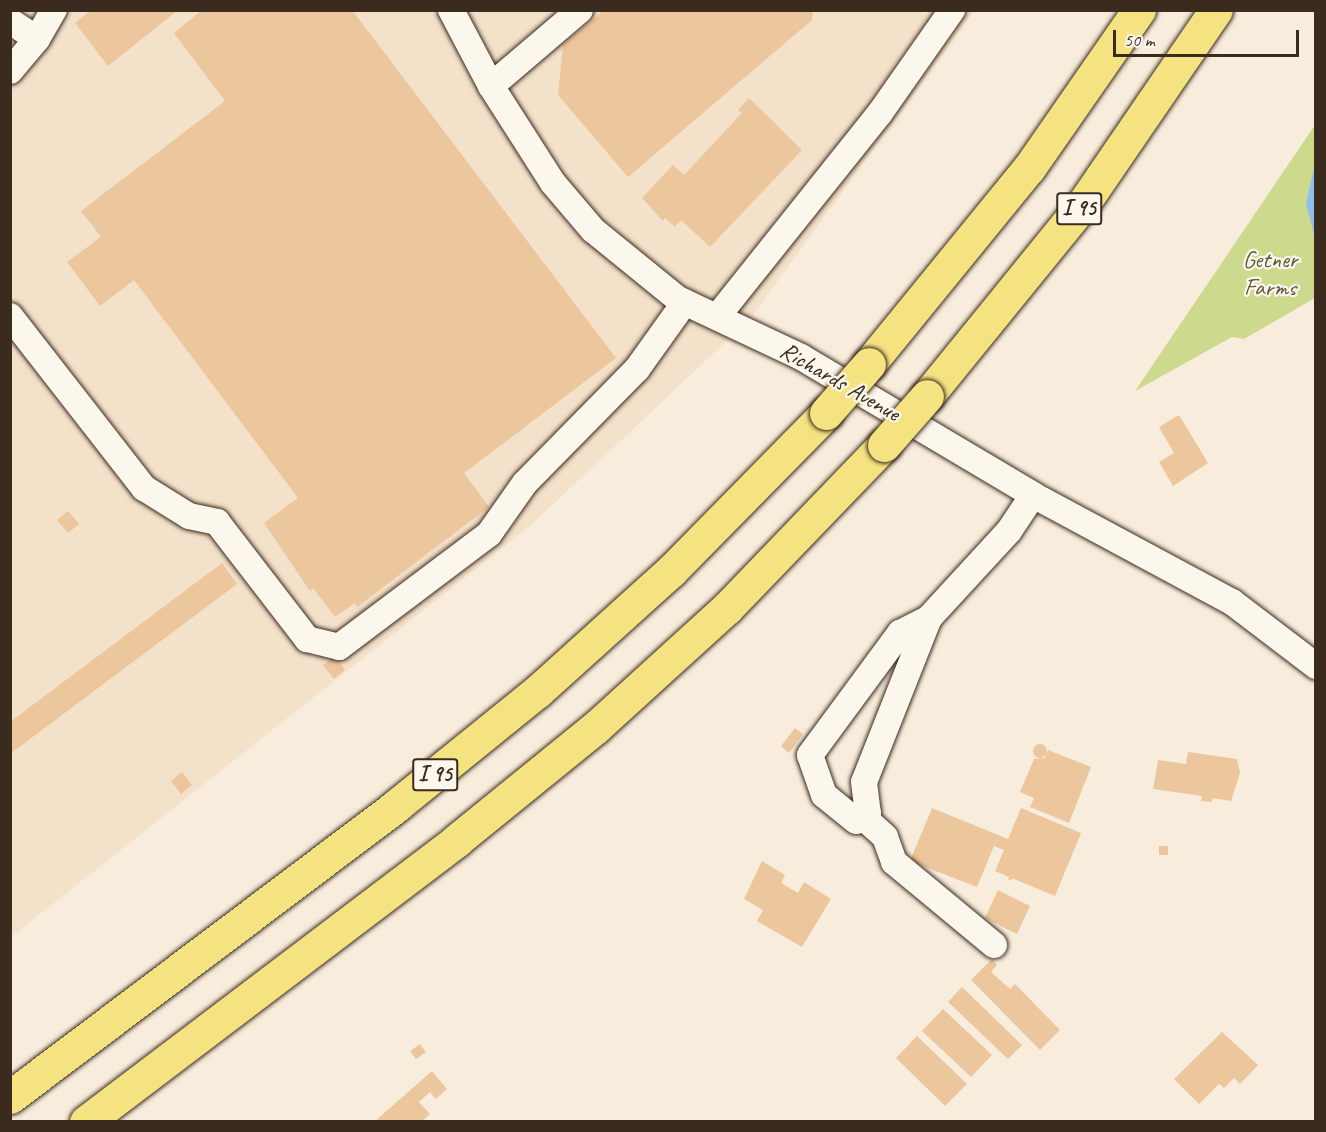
<!DOCTYPE html>
<html>
<head>
<meta charset="utf-8">
<style>
  body { margin:0 }
  #map { position:relative; width:1326px; height:1132px; overflow:hidden; background:#f8eddc; font-family:Caveat,sans-serif }
  div>[style] { position:absolute }
  .built>* { inset:0; background:#f4e1c9 }
  .green>* { inset:0; background:#cdd98c }
  .water>* { inset:0; background:#92bfec }
  .building>* { inset:0; background:#ecc69c }
  .round { border-radius:50% }
  .roads { filter:drop-shadow(0 0 2px #3b2a1e) drop-shadow(0 0 2px #3b2a1e) }
  .minor>* { height:26px; margin:-13px; padding:0 13px; transform-origin:13px; border-radius:13px; background:#fbf7ec }
  .highway>* { height:33px; margin:-16.5px; padding:0 16.5px; transform-origin:16.5px; border-radius:16.5px; background:#f5e382 }
  .bridges { filter:drop-shadow(0 0 2px #3b2a1e) drop-shadow(0 0 2px #3b2a1e) }
  .highway-bridge>* { height:33px; margin:-16.5px; padding:0 16.5px; transform-origin:16.5px; border-radius:16.5px; background:#f5e382 }
  span { translate:-50% -50%; white-space:nowrap; text-align:center; line-height:1.15; -webkit-text-stroke:4.5px #fbf7ec; paint-order:stroke }
  .shield-label span { padding:2px 4px; background:#fbf7ec; border:2px solid; border-radius:4px; -webkit-text-stroke-width:0 }
  .shield-label { font-size:22px; color:#3b2a1e; font-weight:700 }
  .park-label { font-size:24px; color:#60563a }
  .street-label { font-size:24px; color:#3b2a1e }
  .frame { position:absolute; inset:0; border:12px solid #3b2a1e; pointer-events:none }
  .scale { position:absolute; left:1113px; top:30px; width:186px; height:27px; box-sizing:border-box; border:3px solid #3b2a1e; border-top:0; padding-left:8px; font-size:18px; line-height:21px; white-space:nowrap; color:#3b2a1e; -webkit-text-stroke:4px #fbf7ec; paint-order:stroke }
</style>
</head>
<body>
<div id="map">
  <div class="built">
    <i style="clip-path:polygon(11px 11px,974px 11px,750px 319px,531px 525px,11px 937px)"></i>
  </div>
  <div class="green">
    <i style="clip-path:polygon(1315px 125px,1315px 298px,1244px 339px,1232px 337px,1135px 391px)"></i>
  </div>
  <div class="water">
    <i style="clip-path:polygon(1315px 163px,1315px 238px,1306px 204px)"></i>
  </div>
  <div class="building">
    <i style="clip-path:polygon(91px 10px,178px 10px,108px 66px,75px 23px)"></i>
    <i style="clip-path:polygon(202px 10px,352px 10px,616px 358px,464px 473px,489px 507px,357px 607px,355px 603px,335px 617px,313px 588px,310px 591px,264px 523px,298px 498px,134px 280px,100px 306px,67px 262px,101px 237px,81px 211px,225px 101px,174px 33px)"></i>
    <i style="clip-path:polygon(604px 10px,813px 10px,812px 20px,628px 177px,558px 95px,563px 45px)"></i>
    <i style="clip-path:polygon(749px 98px,802px 150px,710px 247px,681px 220px,675px 227px,665px 218px,663px 221px,642px 198px,673px 165px,684px 175px,742px 113px,738px 110px)"></i>
    <i style="clip-path:polygon(1179px 415px,1208px 463px,1173px 486px,1159px 462px,1174px 453px,1159px 427px)"></i>
    <i style="clip-path:polygon(68px 511px,79px 524px,68px 533px,57px 520px)"></i>
    <i style="clip-path:polygon(222px 563px,237px 584px,10px 754px,10px 722px)"></i>
    <i style="clip-path:polygon(335px 656px,345px 670px,334px 679px,323px 665px)"></i>
    <i style="clip-path:polygon(795px 728px,803px 734px,789px 753px,781px 746px)"></i>
    <i class="round" style="left:1033px;top:744px;width:14px;height:14px"></i>
    <i style="clip-path:polygon(1048px 750px,1091px 767px,1069px 823px,1030px 807px,1034px 798px,1020px 792px,1034px 759px,1045px 758px)"></i>
    <i style="clip-path:polygon(1188px 752px,1237px 759px,1240px 773px,1231px 801px,1213px 798px,1212px 802px,1201px 801px,1202px 796px,1153px 789px,1158px 760px,1186px 764px)"></i>
    <i style="clip-path:polygon(182px 772px,192px 785px,181px 794px,171px 781px)"></i>
    <i style="clip-path:polygon(932px 808px,1008px 839px,1021px 808px,1081px 833px,1055px 896px,1014px 879px,1008px 880px,1009px 877px,995px 871px,1004px 850px,994px 846px,977px 887px,910px 861px)"></i>
    <i style="clip-path:polygon(1159px 846px,1168px 846px,1168px 855px,1159px 855px)"></i>
    <i style="clip-path:polygon(762px 861px,785px 875px,781px 883px,798px 893px,804px 882px,831px 899px,802px 947px,757px 921px,763px 910px,744px 899px)"></i>
    <i style="clip-path:polygon(998px 890px,1030px 906px,1017px 934px,985px 918px)"></i>
    <i style="clip-path:polygon(992px 959px,997px 965px,991px 972px,1010px 989px,1015px 984px,1060px 1030px,1040px 1050px,971px 980px)"></i>
    <i style="clip-path:polygon(962px 987px,1022px 1045px,1008px 1059px,948px 1002px)"></i>
    <i style="clip-path:polygon(943px 1009px,992px 1055px,971px 1077px,922px 1031px)"></i>
    <i style="clip-path:polygon(1222px 1032px,1258px 1065px,1240px 1084px,1234px 1078px,1224px 1088px,1219px 1084px,1199px 1104px,1174px 1079px)"></i>
    <i style="clip-path:polygon(917px 1036px,967px 1084px,945px 1106px,896px 1058px)"></i>
    <i style="clip-path:polygon(420px 1044px,426px 1052px,416px 1059px,410px 1051px)"></i>
    <i style="clip-path:polygon(432px 1071px,447px 1089px,436px 1099px,430px 1092px,419px 1102px,430px 1114px,421px 1122px,374px 1122px)"></i>
  </div>
  <div class="roads">
    <div class="minor">
      <i style="left:451px;top:10px;width:86px;rotate:62.2deg"></i>
      <i style="left:491px;top:86px;width:115px;rotate:57.4deg"></i>
      <i style="left:553px;top:183px;width:62px;rotate:49.6deg"></i>
      <i style="left:593px;top:230px;width:109px;rotate:39.1deg"></i>
      <i style="left:678px;top:299px;width:136px;rotate:25.2deg"></i>
      <i style="left:801px;top:357px;width:270px;rotate:30.7deg"></i>
      <i style="left:1033px;top:495px;width:226px;rotate:28.3deg"></i>
      <i style="left:1232px;top:602px;width:106px;rotate:37.3deg"></i>
      <i style="left:10px;top:21px;width:32px;rotate:34deg"></i>
      <i style="left:10px;top:71px;width:42px;rotate:-49.8deg"></i>
      <i style="left:37px;top:39px;width:34px;rotate:-60deg"></i>
      <i style="left:491px;top:86px;width:117px;rotate:-40.5deg"></i>
      <i style="left:10px;top:316px;width:218px;rotate:52.1deg"></i>
      <i style="left:144px;top:488px;width:53px;rotate:31.9deg"></i>
      <i style="left:189px;top:516px;width:29px;rotate:12deg"></i>
      <i style="left:217px;top:522px;width:148px;rotate:52.4deg"></i>
      <i style="left:307px;top:639px;width:33px;rotate:14deg"></i>
      <i style="left:339px;top:647px;width:188px;rotate:-37deg"></i>
      <i style="left:489px;top:534px;width:62px;rotate:-54.8deg"></i>
      <i style="left:525px;top:483px;width:160px;rotate:-45.5deg"></i>
      <i style="left:637px;top:369px;width:82px;rotate:-54.4deg"></i>
      <i style="left:717px;top:317px;width:261px;rotate:-51.4deg"></i>
      <i style="left:880px;top:113px;width:126px;rotate:-55deg"></i>
      <i style="left:929px;top:618px;width:176px;rotate:111.6deg"></i>
      <i style="left:864px;top:782px;width:31px;rotate:83deg"></i>
      <i style="left:868px;top:813px;width:14px;rotate:146deg"></i>
      <i style="left:856px;top:821px;width:41px;rotate:-140.9deg"></i>
      <i style="left:824px;top:795px;width:42px;rotate:-109.3deg"></i>
      <i style="left:810px;top:755px;width:152px;rotate:-53.6deg"></i>
      <i style="left:900px;top:633px;width:33px;rotate:-27deg"></i>
      <i style="left:929px;top:618px;width:118px;rotate:-47.4deg"></i>
      <i style="left:1009px;top:531px;width:43px;rotate:-56.3deg"></i>
      <i style="left:862px;top:816px;width:31px;rotate:42deg"></i>
      <i style="left:885px;top:837px;width:27px;rotate:70deg"></i>
      <i style="left:894px;top:862px;width:130px;rotate:39.7deg"></i>
    </div>
    <div class="highway">
      <i style="left:869px;top:364px;width:253px;rotate:-50.8deg"></i>
      <i style="left:1029px;top:168px;width:193px;rotate:-55.2deg"></i>
      <i style="left:927px;top:396px;width:247px;rotate:-50.9deg"></i>
      <i style="left:1083px;top:204px;width:235px;rotate:-55.6deg"></i>
      <i style="left:10px;top:1097px;width:485px;rotate:-37deg"></i>
      <i style="left:397px;top:805px;width:181px;rotate:-39deg"></i>
      <i style="left:538px;top:691px;width:179px;rotate:-42.1deg"></i>
      <i style="left:671px;top:571px;width:221px;rotate:-45.5deg"></i>
      <i style="left:86px;top:1122px;width:466px;rotate:-37.2deg"></i>
      <i style="left:457px;top:840px;width:178px;rotate:-39.1deg"></i>
      <i style="left:595px;top:728px;width:178px;rotate:-42.3deg"></i>
      <i style="left:727px;top:608px;width:226px;rotate:-46.1deg"></i>
    </div>
  </div>
  <div class="bridges">
    <div class="highway-bridge">
      <i style="left:826px;top:413px;width:65px;rotate:-48.7deg"></i>
      <i style="left:884px;top:445px;width:65px;rotate:-48.7deg"></i>
    </div>
  </div>
  <div class="shield-label">
    <span style="left:1079px;top:209px">I 95</span>
    <span style="left:435px;top:775px">I 95</span>
  </div>
  <div class="park-label">
    <span style="left:1270px;top:274px">Getner<br>Farms</span>
  </div>
  <div class="street-label">
    <span style="left:840px;top:382px;rotate:30deg">Richards Avenue</span>
  </div>
  <div class="frame"></div>
  <div class="scale">50 m</div>
</div>
</body>
</html>
